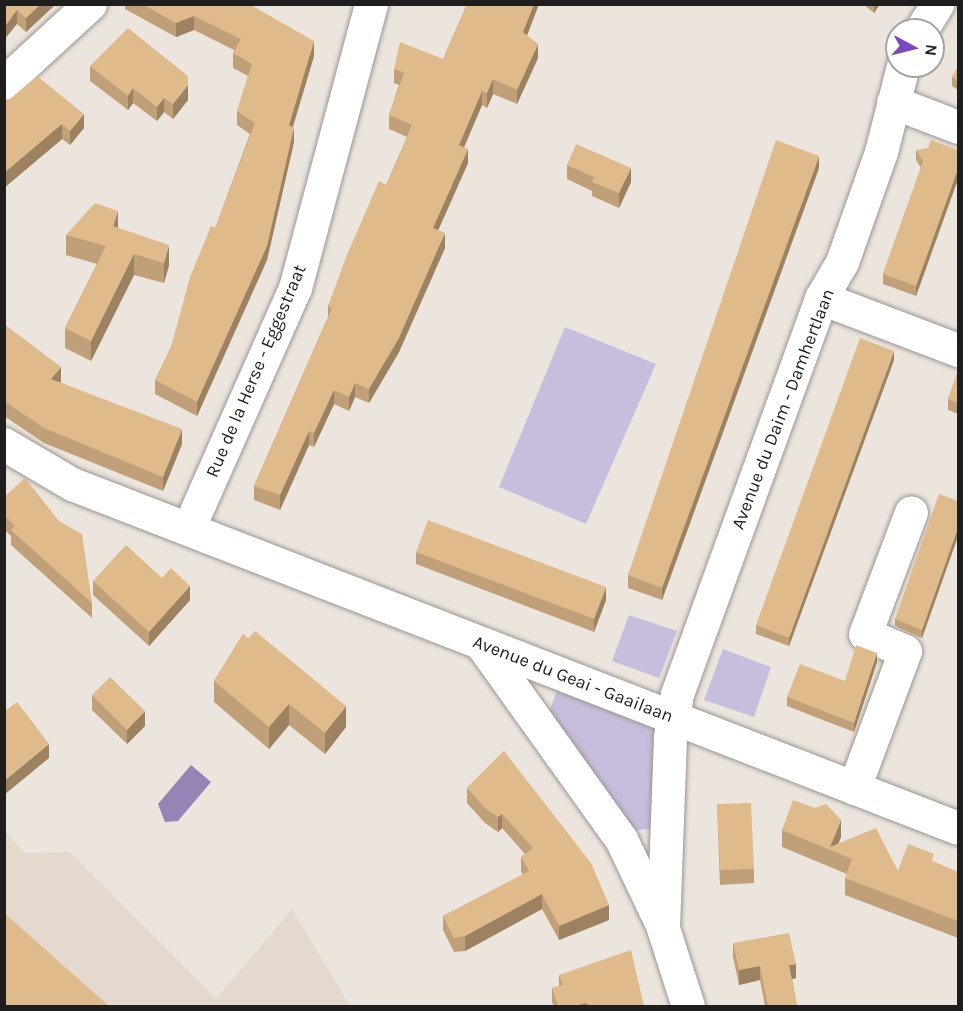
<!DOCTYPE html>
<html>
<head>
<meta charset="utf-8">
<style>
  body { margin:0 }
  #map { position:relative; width:963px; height:1011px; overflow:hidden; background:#ebe5de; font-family:Karla,sans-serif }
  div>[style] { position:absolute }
  .built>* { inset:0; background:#e4d9cc }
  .green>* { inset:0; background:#c7bddc }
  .water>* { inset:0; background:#9584b5 }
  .roads { filter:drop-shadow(0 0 2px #9b958f) drop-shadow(0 0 2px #9b958f) }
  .minor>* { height:33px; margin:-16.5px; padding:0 16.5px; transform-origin:16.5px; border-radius:16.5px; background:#fff }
  .wall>* { inset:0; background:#c0a078 }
  .shaded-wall>* { inset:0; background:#9c8261 }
  .building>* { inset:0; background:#dfba8b }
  span { translate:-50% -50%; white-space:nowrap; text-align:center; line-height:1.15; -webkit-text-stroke:4.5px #fff; paint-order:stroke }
  .street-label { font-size:18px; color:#201e1c }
  .frame { position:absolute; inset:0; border:6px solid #201e1c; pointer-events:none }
  .north { position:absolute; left:885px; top:18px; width:60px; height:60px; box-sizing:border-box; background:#fff; border:2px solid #a6a5a4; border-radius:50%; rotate:97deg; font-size:16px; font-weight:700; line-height:24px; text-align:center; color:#201e1c }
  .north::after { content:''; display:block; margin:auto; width:21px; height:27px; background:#7a47be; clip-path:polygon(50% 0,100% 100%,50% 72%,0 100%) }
</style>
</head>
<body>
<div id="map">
  <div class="built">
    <i style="clip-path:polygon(4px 830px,25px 853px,70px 852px,216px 999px,292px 909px,350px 1006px,5px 1006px)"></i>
  </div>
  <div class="green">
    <i style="clip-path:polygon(565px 327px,656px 364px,586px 524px,499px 487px)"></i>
    <i style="clip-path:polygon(629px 615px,677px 631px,659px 678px,612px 661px)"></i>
    <i style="clip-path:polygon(723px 649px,771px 667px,754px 717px,704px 700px)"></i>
    <i style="clip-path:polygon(557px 691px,657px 728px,650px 829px,635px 830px,548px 714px)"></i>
  </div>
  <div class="water">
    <i style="clip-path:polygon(191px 765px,211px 782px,178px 821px,165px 822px,158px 804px)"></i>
  </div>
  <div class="roads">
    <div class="minor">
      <i style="left:921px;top:30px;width:31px;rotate:-58deg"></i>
      <i style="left:4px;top:83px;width:117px;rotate:-42.6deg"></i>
      <i style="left:893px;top:102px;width:70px;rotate:21deg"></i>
      <i style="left:821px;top:298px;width:147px;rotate:20.8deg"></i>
      <i style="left:4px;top:444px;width:79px;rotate:30.5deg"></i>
      <i style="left:72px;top:484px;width:950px;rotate:21.22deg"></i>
      <i style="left:189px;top:527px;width:261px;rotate:-66.1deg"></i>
      <i style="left:295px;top:288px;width:294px;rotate:-75deg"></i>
      <i style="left:482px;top:645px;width:239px;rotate:54.4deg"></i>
      <i style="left:621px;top:839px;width:93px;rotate:64.5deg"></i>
      <i style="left:854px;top:788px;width:146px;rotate:-69.6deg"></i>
      <i style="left:905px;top:651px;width:43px;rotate:-157deg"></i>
      <i style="left:865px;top:634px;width:130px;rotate:-69.3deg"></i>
      <i style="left:688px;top:1006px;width:82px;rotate:-107.8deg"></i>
      <i style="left:663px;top:928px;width:191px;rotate:-87.9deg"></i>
      <i style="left:670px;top:737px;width:44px;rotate:-80.8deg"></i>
      <i style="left:677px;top:694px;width:421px;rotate:-70deg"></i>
      <i style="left:821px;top:298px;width:42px;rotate:-59.7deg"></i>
      <i style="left:842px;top:262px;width:117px;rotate:-70.5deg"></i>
      <i style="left:881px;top:152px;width:89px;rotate:-75.7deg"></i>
    </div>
  </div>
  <div class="wall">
    <i style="clip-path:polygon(4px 4px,56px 4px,26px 32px,17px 24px)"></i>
    <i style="clip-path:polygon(125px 4px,255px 4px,253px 7px,314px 56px,293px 127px,294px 142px,267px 260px,197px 416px,155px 394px,155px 380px,171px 347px,250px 134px,237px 125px,237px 111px,248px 76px,233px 68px,233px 53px,234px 50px,194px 30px,176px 37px,125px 9px)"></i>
    <i style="clip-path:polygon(467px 4px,539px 4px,527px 35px,538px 58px,517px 104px,493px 94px,487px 108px,482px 105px,464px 147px,468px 163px,438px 230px,445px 248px,399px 352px,369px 403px,355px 397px,349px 411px,334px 404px,314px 447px,309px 445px,280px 510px,254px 500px,254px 486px,328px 317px,328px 306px,386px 185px,407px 137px,389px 129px,389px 115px,399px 85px,394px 83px,394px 69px,443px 59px)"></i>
    <i style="clip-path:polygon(863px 4px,880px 4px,874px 13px)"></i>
    <i style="clip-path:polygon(90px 66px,188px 100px,173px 119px,164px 112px,157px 121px,133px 103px,128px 110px,90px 81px)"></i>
    <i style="clip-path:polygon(958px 67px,958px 90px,952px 86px,952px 77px)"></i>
    <i style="clip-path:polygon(4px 104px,84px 128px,70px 145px,62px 139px,4px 188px)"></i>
    <i style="clip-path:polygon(916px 150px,958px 150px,958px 179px,916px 296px,883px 284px,883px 274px,921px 168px,916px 160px)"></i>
    <i style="clip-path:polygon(567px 165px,631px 182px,619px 208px,592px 196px,592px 191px,567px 179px)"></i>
    <i style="clip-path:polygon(819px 168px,662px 600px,628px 588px,628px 575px)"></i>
    <i style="clip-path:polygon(118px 228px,169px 265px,164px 283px,134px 275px,91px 361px,65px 348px,65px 328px,97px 264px,66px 255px,66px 235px)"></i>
    <i style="clip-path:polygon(4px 324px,61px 381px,60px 382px,182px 444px,163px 491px,44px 443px,4px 416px)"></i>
    <i style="clip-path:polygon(894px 360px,789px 646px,756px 634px,756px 625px)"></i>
    <i style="clip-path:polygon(958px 371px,958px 414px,948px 410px,948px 399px)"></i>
    <i style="clip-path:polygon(4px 497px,92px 603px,92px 618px,11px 545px,11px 536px,4px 529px)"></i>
    <i style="clip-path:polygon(958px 501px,958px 536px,922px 638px,895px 626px,895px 619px)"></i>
    <i style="clip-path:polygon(416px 552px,606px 600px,594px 632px,416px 564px)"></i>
    <i style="clip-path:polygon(162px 578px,190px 600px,149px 646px,93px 595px,93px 581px)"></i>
    <i style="clip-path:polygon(243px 634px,346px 727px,325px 754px,289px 725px,269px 749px,214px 702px,214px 681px)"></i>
    <i style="clip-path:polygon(877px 662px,854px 732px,787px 706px,787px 697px,845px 681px)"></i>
    <i style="clip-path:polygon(92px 695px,145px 726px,127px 744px,92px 710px)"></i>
    <i style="clip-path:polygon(504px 751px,609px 920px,559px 940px,542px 909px,465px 951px,454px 952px,443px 930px,443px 916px,523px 875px,521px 871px,521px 857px,525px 854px,502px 828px,498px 832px,485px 823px,467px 803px,467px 788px)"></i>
    <i style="clip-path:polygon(717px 804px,754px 869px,754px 883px,720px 885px)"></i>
    <i style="clip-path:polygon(782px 830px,841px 837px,838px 844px,898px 871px,934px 862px,958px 872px,958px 938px,845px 895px,845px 878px,847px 874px,782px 847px)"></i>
    <i style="clip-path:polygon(733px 943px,796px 978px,792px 979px,797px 1006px,765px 1006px,760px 980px,739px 985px,733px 957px)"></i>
    <i style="clip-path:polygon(559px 975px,644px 1006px,554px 1006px,552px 1002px,552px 988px,559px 986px)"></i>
  </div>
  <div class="shaded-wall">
    <i style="clip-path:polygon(41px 4px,56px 4px,26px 32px,26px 18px)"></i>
    <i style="clip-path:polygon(534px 4px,539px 4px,523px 46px,523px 32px)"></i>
    <i style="clip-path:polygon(874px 4px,880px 4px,874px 13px)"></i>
    <i style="clip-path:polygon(17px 10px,17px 24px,4px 40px,4px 27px)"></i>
    <i style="clip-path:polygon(194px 16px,194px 30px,176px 37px,176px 23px)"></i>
    <i style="clip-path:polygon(314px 41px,314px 56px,289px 139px,289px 125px)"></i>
    <i style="clip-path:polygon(538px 44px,538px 58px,517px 104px,517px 90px)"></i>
    <i style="clip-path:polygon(493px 79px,493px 94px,487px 108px,487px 93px)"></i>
    <i style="clip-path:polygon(188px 85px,188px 100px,173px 119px,173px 104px)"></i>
    <i style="clip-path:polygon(133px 88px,133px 103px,128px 110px,128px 96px)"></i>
    <i style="clip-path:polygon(482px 91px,482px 105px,459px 159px,459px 145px)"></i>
    <i style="clip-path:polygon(164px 98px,164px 112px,157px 121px,157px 107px)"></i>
    <i style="clip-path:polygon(84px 114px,84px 128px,70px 145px,70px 131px)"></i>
    <i style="clip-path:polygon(62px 124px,62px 139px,4px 188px,4px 173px)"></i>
    <i style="clip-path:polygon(294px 128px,294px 142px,267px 260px,197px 416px,197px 402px)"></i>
    <i style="clip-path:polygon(468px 149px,468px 163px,433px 242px,433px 228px)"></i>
    <i style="clip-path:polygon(819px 156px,819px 168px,662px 600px,662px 588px)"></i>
    <i style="clip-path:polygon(631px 168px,631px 182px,619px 208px,619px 193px)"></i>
    <i style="clip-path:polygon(958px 169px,958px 179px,916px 296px,916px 286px)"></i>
    <i style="clip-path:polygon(118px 211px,118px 232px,113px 226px)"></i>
    <i style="clip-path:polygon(445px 233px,445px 248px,399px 352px,369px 403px,369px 389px)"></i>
    <i style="clip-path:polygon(169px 245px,169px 265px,164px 283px,164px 263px)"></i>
    <i style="clip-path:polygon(134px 254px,134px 275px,91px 361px,91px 341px)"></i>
    <i style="clip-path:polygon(894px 351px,894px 360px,789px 646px,789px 638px)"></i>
    <i style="clip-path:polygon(61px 367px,61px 381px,51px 393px,51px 379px)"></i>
    <i style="clip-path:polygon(355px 383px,355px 397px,349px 411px,349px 397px)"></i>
    <i style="clip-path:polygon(334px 390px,334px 404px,314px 447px,314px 433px)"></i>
    <i style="clip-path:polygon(182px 429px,182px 444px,163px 491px,163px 477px)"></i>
    <i style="clip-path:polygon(309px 431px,309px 445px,280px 510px,280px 495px)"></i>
    <i style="clip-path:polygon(958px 528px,958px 536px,922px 638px,922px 630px)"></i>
    <i style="clip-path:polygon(190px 586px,190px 600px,149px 646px,149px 632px)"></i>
    <i style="clip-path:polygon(606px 587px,606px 600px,594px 632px,594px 619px)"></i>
    <i style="clip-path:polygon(877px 653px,877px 662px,854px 732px,854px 723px)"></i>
    <i style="clip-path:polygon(289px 704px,289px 725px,269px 749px,269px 727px)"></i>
    <i style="clip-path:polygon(346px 706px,346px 727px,325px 754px,325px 733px)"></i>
    <i style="clip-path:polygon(145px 711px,145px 726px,127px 744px,127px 730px)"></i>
    <i style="clip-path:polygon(49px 744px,49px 758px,4px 795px,4px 781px)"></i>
    <i style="clip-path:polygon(502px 814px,502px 828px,498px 832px,498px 817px)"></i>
    <i style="clip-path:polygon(841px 820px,841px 837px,835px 852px,830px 847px)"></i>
    <i style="clip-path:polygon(542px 894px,542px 909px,465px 951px,465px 936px)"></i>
    <i style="clip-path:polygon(609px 905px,609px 920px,559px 940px,559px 926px)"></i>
    <i style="clip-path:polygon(796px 964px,796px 978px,789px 980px,789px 965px)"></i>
    <i style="clip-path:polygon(760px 966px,760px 980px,739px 985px,739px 970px)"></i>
    <i style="clip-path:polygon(587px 1003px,587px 1006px,573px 1006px)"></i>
  </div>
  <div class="building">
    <i style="clip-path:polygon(4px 4px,41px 4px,26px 18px,17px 10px,4px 27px)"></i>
    <i style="clip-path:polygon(142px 4px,249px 4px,314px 41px,289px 125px,294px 128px,267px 246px,197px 402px,155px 380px,171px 347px,190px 277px,211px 226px,215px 228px,255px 123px,237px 111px,252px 64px,233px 53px,241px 39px,194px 16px,176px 23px)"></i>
    <i style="clip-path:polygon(467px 4px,534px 4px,523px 32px,538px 44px,517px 90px,493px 79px,487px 93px,482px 91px,459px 145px,468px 149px,433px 228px,445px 233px,399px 338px,369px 389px,355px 383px,349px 397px,334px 390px,314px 433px,309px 431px,280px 495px,254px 486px,332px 308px,328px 306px,347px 255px,379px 181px,386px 185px,412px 125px,389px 115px,404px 73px,394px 69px,400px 42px,443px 59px)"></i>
    <i style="clip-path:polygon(128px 28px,188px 76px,188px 85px,173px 104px,164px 98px,157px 107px,133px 88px,128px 96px,90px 66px)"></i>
    <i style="clip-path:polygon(958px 67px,958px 81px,952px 77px)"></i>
    <i style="clip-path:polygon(37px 76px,84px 114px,70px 131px,62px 124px,4px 173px,4px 104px)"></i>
    <i style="clip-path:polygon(776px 140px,819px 156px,662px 588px,628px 575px)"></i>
    <i style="clip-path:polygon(931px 140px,958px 150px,958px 169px,916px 286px,883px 274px,923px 161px,916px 150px,928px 148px)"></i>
    <i style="clip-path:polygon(576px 144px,631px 168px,619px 193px,592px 182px,594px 177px,567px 165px)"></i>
    <i style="clip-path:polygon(95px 203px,118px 211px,113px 226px,169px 245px,164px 263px,134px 254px,91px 341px,65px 328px,106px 246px,66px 235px)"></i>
    <i style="clip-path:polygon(4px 324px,61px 367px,51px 379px,182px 429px,163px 477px,44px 428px,4px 401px)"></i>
    <i style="clip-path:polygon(860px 338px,894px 351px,789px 638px,756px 625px)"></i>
    <i style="clip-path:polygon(958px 371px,958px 403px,948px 399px)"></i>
    <i style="clip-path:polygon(25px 478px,59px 521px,82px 534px,92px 603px,11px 530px,15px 526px,4px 515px,4px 497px)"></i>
    <i style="clip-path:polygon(939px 494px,958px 501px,958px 528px,922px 630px,895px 619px)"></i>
    <i style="clip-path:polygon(428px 520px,606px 587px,594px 619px,416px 552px)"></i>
    <i style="clip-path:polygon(126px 545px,162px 578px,171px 568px,190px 586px,149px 632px,93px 581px)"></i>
    <i style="clip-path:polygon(255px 631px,346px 706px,325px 733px,289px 704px,269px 727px,214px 681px,243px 634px,248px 639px)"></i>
    <i style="clip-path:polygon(856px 645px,877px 653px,854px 723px,787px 697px,800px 664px,845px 681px)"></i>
    <i style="clip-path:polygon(110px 677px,145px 711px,127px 730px,92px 695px)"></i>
    <i style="clip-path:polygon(17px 702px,49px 744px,4px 781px,4px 712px)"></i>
    <i style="clip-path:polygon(504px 751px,591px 863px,609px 905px,559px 926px,542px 894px,465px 936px,454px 938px,443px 916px,529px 871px,521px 857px,533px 848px,502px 814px,498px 817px,485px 808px,467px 788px)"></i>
    <i style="clip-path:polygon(793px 800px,815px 808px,826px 804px,841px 820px,830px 847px,876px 828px,898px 871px,908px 844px,934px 854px,932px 861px,958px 872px,958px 921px,845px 878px,852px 859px,782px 830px)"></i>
    <i style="clip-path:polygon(751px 803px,754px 869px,720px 870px,717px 804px)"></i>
    <i style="clip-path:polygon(4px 913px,109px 1006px,4px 1006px)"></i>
    <i style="clip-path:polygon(789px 933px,796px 964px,789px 965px,797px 1006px,768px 1006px,760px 966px,739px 970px,733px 943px)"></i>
    <i style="clip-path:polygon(631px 950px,644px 1006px,588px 1006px,587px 1003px,573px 1006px,558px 1006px,552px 988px,563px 985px,559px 975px)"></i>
  </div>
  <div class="street-label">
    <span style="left:256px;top:371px;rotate:-67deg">Rue de la Herse - Eggestraat</span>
    <span style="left:783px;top:409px;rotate:-69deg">Avenue du Daim - Damhertlaan</span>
    <span style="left:573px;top:679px;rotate:21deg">Avenue du Geai - Gaailaan</span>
  </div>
  <div class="frame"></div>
  <div class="north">N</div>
</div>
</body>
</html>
